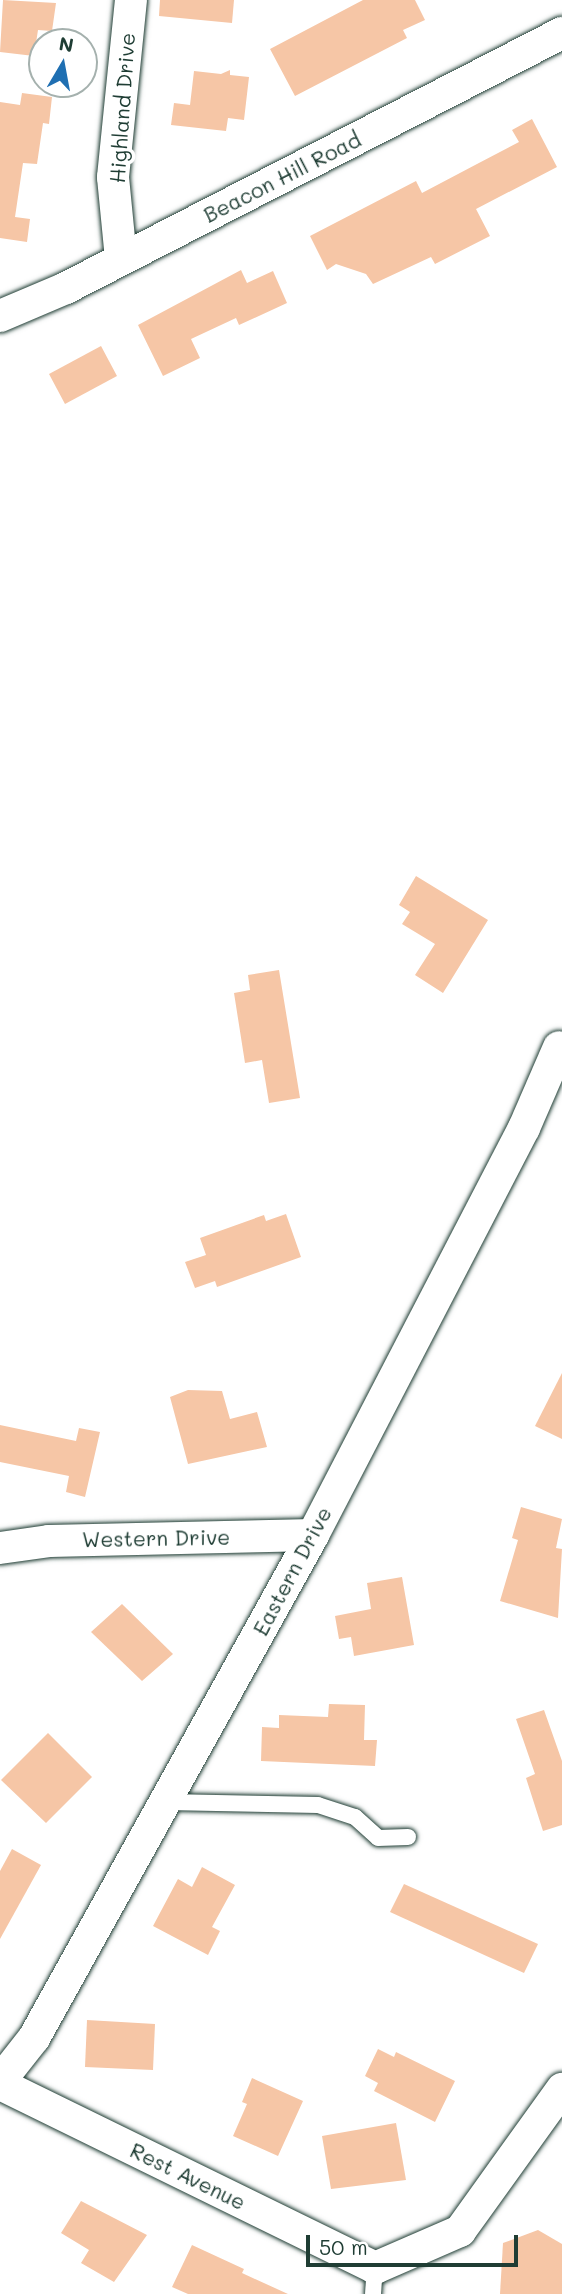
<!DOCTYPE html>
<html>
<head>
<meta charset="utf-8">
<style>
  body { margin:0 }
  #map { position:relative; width:562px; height:2294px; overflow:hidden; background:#fff; font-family:Mali,sans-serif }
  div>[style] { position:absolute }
  .building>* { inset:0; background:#f6c6a6 }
  .roads { filter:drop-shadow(0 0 2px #1f3d34) drop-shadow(0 0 2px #1f3d34) }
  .service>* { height:16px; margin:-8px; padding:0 8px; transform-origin:8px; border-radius:8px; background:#fff }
  .minor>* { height:32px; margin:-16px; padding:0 16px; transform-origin:16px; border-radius:16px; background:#fff }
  span { translate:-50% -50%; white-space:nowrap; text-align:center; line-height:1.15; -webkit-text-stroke:7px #fff; paint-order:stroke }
  .street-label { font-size:21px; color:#1f3d34 }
  .north { position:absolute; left:28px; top:28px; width:70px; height:70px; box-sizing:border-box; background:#fff; border:2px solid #a5b1ae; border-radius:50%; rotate:10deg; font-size:19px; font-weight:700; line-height:28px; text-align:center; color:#1f3d34 }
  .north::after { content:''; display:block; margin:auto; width:24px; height:32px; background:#1f6fb2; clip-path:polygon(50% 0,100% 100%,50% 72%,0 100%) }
  .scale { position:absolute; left:306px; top:2235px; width:212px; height:32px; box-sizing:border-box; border:4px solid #1f3d34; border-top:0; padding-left:9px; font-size:21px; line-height:24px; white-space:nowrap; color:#1f3d34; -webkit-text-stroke:5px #fff; paint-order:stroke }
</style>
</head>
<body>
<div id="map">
  <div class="building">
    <i style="clip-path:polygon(3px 0,56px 3px,52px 31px,38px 30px,34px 56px,0 52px)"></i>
    <i style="clip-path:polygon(160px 0,234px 0,232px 23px,159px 16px)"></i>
    <i style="clip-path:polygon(363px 0,415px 0,425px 20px,403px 30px,407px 38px,295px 96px,270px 49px)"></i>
    <i style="clip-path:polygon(230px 70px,230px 75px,249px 77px,244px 120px,228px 118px,226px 131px,171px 125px,174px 103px,190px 105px,194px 71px,221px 74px)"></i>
    <i style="clip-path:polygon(22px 93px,52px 97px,49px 124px,43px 123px,37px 164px,23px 163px,15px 217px,30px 219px,27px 242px,0 238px,0 102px,20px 105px)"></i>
    <i style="clip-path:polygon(532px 119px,557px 167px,476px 209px,490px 236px,435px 264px,431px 257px,373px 284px,366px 274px,336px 264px,327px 270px,310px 236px,416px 181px,422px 193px,477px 164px,519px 142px,512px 130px)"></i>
    <i style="clip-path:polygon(241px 270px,247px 283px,273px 271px,287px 303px,239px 325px,236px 318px,191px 339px,200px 358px,163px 376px,138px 325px)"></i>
    <i style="clip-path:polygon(101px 346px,117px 376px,65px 404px,49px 374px)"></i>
    <i style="clip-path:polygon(416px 876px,488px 920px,443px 993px,415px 975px,435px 944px,402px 924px,410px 912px,399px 905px)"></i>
    <i style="clip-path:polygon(279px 970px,300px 1098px,269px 1103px,262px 1060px,245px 1063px,234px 993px,250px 990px,248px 975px)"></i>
    <i style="clip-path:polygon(286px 1214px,301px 1257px,217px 1287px,215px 1281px,195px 1288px,185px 1262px,206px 1255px,200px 1238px,264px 1215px,266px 1221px)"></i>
    <i style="clip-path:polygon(562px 1373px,562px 1439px,535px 1426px)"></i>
    <i style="clip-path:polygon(188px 1390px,222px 1391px,230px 1419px,257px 1412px,267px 1447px,188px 1464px,170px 1397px)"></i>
    <i style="clip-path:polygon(0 1425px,76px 1441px,79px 1428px,100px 1432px,85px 1497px,66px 1492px,69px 1476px,0 1462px)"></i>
    <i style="clip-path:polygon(521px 1507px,562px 1519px,556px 1548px,562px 1549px,558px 1618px,500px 1601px,518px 1540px,512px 1538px)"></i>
    <i style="clip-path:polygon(402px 1577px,414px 1645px,354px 1656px,351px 1637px,339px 1639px,335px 1616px,371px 1609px,367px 1583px)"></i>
    <i style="clip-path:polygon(122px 1604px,173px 1654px,142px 1681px,91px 1632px)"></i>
    <i style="clip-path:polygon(329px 1704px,365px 1705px,364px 1740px,377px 1740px,375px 1766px,261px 1761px,262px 1727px,279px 1728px,279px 1715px,328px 1717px)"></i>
    <i style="clip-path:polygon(544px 1710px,562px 1761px,562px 1825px,543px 1831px,526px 1778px,535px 1774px,516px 1719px)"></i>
    <i style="clip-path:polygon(48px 1733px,92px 1777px,46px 1823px,1px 1780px)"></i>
    <i style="clip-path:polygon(12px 1849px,41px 1865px,0 1939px,0 1871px)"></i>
    <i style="clip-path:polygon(202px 1867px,235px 1885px,212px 1927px,220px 1931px,208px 1955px,153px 1926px,178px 1879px,192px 1887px)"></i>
    <i style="clip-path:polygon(404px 1884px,538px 1944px,524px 1973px,390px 1912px)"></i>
    <i style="clip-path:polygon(87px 2020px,155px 2024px,153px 2070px,85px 2067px)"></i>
    <i style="clip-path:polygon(378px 2049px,394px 2057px,396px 2052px,455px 2081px,435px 2122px,374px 2091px,378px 2083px,365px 2076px)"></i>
    <i style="clip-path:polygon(252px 2078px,303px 2101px,278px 2156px,233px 2136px,247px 2104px,242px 2102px)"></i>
    <i style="clip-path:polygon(396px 2123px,406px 2180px,331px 2189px,322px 2136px)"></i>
    <i style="clip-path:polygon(81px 2201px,147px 2235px,114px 2282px,81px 2263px,89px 2250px,61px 2233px)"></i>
    <i style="clip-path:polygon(538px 2230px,562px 2244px,562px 2294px,500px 2294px,503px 2243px)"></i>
    <i style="clip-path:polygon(192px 2245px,244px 2269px,242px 2273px,288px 2294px,188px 2294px,172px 2287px)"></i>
  </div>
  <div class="roads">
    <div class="service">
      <i style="left:166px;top:1802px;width:152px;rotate:1.1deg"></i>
      <i style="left:318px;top:1805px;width:39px;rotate:18deg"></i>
      <i style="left:355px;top:1817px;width:31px;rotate:42deg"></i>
      <i style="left:378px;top:1838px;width:30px;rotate:-2deg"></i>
      <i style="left:373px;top:2294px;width:26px;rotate:-86deg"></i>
    </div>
    <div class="minor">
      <i style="left:121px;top:259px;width:82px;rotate:-95.6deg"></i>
      <i style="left:113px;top:177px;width:178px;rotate:-84.2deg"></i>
      <i style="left:0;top:316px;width:72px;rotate:-23deg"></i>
      <i style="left:66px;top:288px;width:558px;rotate:-27.21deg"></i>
      <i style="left:0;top:1548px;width:49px;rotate:-8.1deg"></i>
      <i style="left:49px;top:1541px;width:264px;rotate:-1.3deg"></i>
      <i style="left:0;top:2081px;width:55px;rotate:-51.7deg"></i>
      <i style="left:34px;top:2038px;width:575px;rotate:-60.98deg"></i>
      <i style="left:313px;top:1535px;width:458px;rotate:-62.6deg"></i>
      <i style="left:524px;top:1128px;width:88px;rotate:-66.6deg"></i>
      <i style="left:0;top:2084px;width:418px;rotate:26.1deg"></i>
      <i style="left:375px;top:2268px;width:93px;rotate:-23.5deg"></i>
      <i style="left:460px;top:2231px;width:175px;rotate:-54.3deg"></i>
    </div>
  </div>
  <div class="street-label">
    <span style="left:122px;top:108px;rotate:-86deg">Highland Drive</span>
    <span style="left:282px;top:177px;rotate:-27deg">Beacon Hill Road</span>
    <span style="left:156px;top:1538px;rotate:-1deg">Western Drive</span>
    <span style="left:292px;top:1571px;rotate:-62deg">Eastern Drive</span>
    <span style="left:188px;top:2176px;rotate:26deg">Rest Avenue</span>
  </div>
  <div class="north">N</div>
  <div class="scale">50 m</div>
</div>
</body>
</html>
